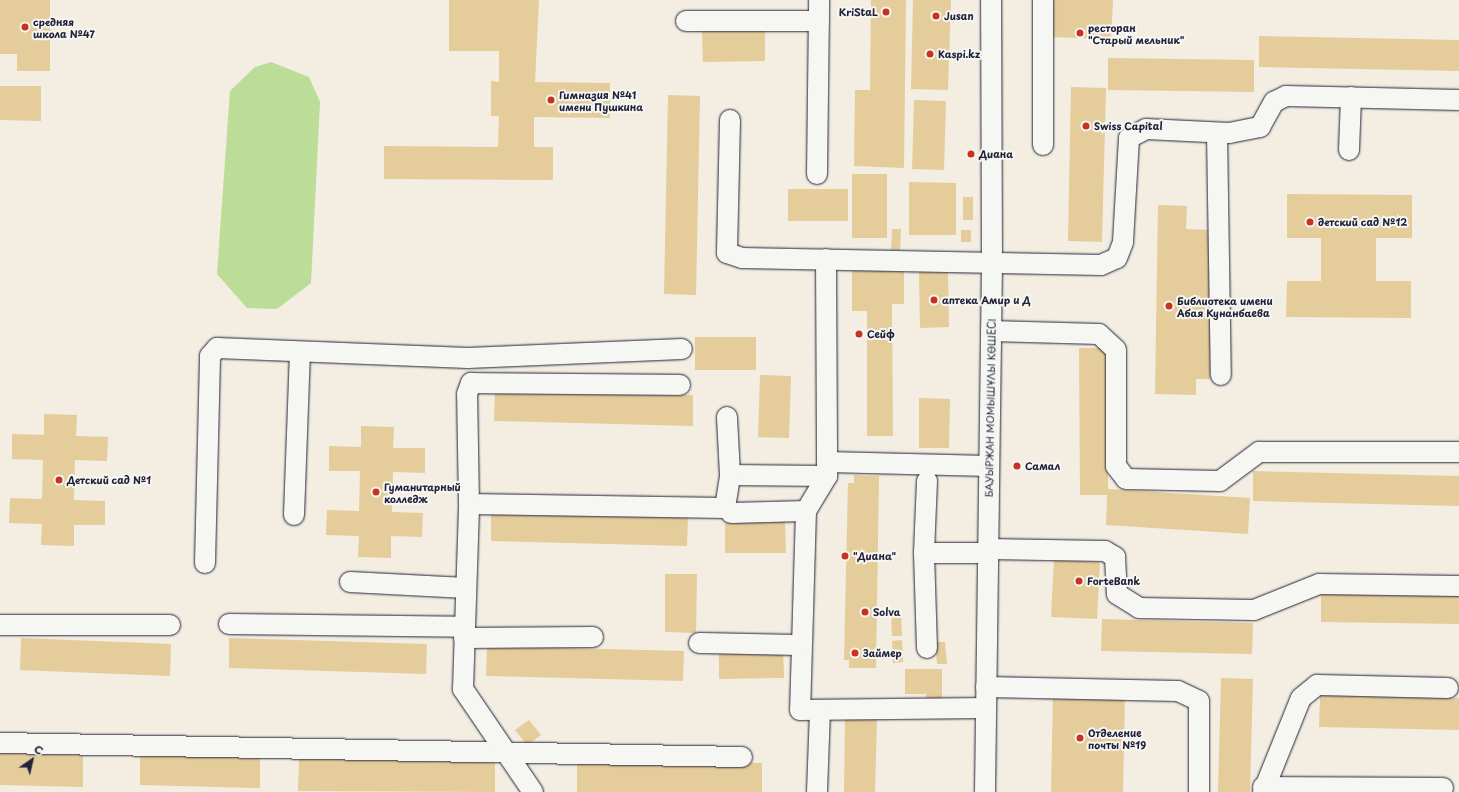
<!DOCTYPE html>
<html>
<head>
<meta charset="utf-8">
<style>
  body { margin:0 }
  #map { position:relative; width:1459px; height:792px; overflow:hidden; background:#f3eee1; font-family:"Playpen Sans",sans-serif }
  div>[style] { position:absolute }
  .green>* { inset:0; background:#bbdd97 }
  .building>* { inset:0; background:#e5cc9b }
  .roads { filter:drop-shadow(0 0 1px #22223b) drop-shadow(0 0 1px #22223b) }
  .minor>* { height:20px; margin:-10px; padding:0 10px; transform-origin:10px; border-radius:10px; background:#f6f6f2 }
  .dots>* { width:11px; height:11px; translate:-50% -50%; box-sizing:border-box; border:2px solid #f6f6f2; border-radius:50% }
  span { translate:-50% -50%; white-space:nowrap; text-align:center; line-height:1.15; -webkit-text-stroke:4px #f6f6f2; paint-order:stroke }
  .poi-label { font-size:10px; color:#22223b; font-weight:700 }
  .right { translate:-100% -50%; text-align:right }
  .left { translate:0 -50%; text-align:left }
  .street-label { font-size:10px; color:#22223b }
  .north { position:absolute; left:12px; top:740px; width:40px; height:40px; -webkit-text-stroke:3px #f6f6f2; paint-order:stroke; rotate:34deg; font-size:11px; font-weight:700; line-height:16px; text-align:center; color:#22223b }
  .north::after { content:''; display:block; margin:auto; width:14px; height:18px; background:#22223b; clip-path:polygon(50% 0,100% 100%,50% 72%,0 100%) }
</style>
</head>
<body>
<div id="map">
  <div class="green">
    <i style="clip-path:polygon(271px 62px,309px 77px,320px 102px,311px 283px,277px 309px,247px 308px,217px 274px,230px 91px,255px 67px)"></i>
  </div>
  <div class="building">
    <i style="clip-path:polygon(0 0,50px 0,50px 71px,17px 71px,17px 54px,0 54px)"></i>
    <i style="clip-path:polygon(449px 0,539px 0,535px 82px,610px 83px,610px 118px,534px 117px,534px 147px,553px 147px,553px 180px,384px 179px,384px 146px,498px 147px,499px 116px,491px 116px,491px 81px,499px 82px,499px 51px,449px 51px)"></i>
    <i style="clip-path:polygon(871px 0,906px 0,904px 168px,854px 166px,855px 90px,870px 90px)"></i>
    <i style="clip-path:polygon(913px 0,951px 0,948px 90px,911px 89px)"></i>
    <i style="clip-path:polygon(1050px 0,1113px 0,1111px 39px,1049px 37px)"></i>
    <i style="clip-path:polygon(702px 31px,765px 31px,765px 61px,703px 62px)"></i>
    <i style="clip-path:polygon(1259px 36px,1459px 40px,1459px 71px,1259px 67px)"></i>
    <i style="clip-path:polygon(1108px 58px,1254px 60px,1254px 92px,1108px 90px)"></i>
    <i style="clip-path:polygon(0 86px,41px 86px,41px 121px,0 120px)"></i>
    <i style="clip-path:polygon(1071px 87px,1106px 88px,1102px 242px,1068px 241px)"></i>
    <i style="clip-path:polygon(668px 95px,700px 96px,696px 295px,664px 294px)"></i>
    <i style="clip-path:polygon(914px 100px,946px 101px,944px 170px,912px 169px)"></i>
    <i style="clip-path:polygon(852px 174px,887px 174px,887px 238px,852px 238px)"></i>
    <i style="clip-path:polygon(909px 182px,956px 183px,956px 235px,909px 235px)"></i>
    <i style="clip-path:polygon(788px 189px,848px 189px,848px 221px,788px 221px)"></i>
    <i style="clip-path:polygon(1287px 194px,1412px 195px,1412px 238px,1376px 238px,1376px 281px,1411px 281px,1411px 318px,1286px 317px,1287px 281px,1321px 281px,1321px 238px,1287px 238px)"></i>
    <i style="clip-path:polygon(963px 197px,973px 197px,973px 220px,963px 220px)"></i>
    <i style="clip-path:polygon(1158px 205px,1187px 206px,1186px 229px,1212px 230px,1210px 379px,1196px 379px,1196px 395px,1155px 394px)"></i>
    <i style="clip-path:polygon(892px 229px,901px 229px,900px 252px,891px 252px)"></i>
    <i style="clip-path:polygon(961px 230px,971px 230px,971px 242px,961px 242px)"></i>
    <i style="clip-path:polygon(852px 269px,904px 270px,904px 304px,892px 304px,893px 436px,867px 436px,867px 311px,852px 311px)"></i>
    <i style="clip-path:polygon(948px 271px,949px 327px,920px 328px,919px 272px)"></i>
    <i style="clip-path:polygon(695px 337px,756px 337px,756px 370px,695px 370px)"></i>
    <i style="clip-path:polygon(1079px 348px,1108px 348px,1108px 489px,1250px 498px,1248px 534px,1106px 525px,1107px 495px,1080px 495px)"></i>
    <i style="clip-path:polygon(760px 375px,791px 376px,789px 438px,758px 437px)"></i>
    <i style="clip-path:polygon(495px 390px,693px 395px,693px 426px,494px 421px)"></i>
    <i style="clip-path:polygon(919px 398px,950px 399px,949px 448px,919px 448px)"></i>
    <i style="clip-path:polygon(44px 414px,77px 415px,76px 436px,108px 437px,107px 461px,75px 460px,74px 500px,105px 501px,105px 525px,74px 525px,74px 546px,41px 545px,42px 524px,9px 523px,10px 498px,42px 499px,43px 460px,12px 459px,12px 434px,44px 435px)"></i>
    <i style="clip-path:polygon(361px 426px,394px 427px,393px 448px,425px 448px,425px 473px,393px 472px,392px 512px,423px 513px,422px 537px,391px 536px,391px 558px,358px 557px,359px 536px,326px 535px,327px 510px,359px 511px,360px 471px,329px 471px,329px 446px,361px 447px)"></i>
    <i style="clip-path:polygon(1253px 471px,1459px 476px,1459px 506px,1253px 501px)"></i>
    <i style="clip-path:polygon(854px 475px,879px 476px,876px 668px,849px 668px,849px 660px,844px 660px,848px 483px,854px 483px)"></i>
    <i style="clip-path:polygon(491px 512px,688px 517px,687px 546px,491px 541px)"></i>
    <i style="clip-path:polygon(785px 522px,786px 553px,725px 553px,725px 523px)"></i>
    <i style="clip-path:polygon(1054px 560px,1100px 562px,1097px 619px,1051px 617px)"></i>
    <i style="clip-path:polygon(665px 574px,697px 574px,696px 633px,665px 632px)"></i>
    <i style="clip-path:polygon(1321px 591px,1459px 593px,1459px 624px,1321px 622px)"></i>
    <i style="clip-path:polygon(891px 614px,901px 614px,902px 636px,892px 636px)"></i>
    <i style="clip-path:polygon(1102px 619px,1253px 623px,1252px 654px,1101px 651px)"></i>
    <i style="clip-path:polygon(21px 638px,171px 644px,170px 676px,20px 670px)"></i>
    <i style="clip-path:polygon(229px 638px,427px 644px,426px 674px,229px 668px)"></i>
    <i style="clip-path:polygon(902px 640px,903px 662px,893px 663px,892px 641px)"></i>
    <i style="clip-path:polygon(935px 642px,945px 642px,947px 664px,937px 664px)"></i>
    <i style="clip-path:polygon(487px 646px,684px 651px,683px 681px,486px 676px)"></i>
    <i style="clip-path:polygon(783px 648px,784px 678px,719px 679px,719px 649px)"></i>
    <i style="clip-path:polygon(905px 669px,942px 669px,942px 703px,926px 703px,926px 694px,905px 694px)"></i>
    <i style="clip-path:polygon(1221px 678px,1253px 679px,1250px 792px,1218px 792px)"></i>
    <i style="clip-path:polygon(1053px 693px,1125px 695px,1123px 792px,1051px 792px)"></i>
    <i style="clip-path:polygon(1320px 695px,1459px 698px,1459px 730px,1319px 727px)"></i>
    <i style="clip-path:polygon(845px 718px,877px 718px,875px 792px,844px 792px)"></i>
    <i style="clip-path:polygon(529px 720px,541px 735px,527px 745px,515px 730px)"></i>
    <i style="clip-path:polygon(0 753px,83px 755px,83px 787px,0 785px)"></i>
    <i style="clip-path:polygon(140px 754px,260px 756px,260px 788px,140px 785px)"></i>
    <i style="clip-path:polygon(299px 758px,495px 763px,495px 792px,298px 791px)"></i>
    <i style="clip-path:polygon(577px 761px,762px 763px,762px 792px,577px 792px)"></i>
  </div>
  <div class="roads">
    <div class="minor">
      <i style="left:1043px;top:0;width:145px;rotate:90deg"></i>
      <i style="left:686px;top:21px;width:133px"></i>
      <i style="left:730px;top:120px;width:133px;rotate:91.3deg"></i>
      <i style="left:727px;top:253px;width:16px;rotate:18deg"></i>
      <i style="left:742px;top:258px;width:359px;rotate:1.1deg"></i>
      <i style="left:1101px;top:265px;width:17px;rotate:-24deg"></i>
      <i style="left:1117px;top:258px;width:17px;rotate:-69deg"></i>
      <i style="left:1123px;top:242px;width:104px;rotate:-86.7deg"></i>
      <i style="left:1129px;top:138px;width:19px;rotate:-28deg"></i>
      <i style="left:1146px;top:129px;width:83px;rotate:2.8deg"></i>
      <i style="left:1229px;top:133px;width:32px;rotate:-11deg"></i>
      <i style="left:1260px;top:127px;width:29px;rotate:-61deg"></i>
      <i style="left:1274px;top:102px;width:13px;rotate:-27deg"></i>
      <i style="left:1286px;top:96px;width:173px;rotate:1.3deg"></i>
      <i style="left:1217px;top:133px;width:242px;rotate:89.1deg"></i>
      <i style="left:1349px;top:150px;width:53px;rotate:-87.8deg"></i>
      <i style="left:817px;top:174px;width:174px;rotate:-89.3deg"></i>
      <i style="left:826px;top:259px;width:217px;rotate:89.7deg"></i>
      <i style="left:827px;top:476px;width:41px;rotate:121deg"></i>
      <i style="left:806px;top:511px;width:199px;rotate:91.7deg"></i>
      <i style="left:800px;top:710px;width:186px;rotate:-0.6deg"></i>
      <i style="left:991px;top:331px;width:108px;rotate:1.6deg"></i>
      <i style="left:1099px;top:334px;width:23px;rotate:43deg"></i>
      <i style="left:1116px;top:350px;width:116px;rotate:90deg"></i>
      <i style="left:1116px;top:466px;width:16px;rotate:52deg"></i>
      <i style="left:1126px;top:479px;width:94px;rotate:1.2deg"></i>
      <i style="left:1220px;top:481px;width:49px;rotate:-36.6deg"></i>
      <i style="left:1259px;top:452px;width:200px"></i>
      <i style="left:827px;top:462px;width:162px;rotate:1.4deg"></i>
      <i style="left:730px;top:475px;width:97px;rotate:0.6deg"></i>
      <i style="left:927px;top:481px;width:72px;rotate:92.4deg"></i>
      <i style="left:924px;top:553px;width:63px"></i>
      <i style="left:469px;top:504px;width:256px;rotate:0.9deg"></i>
      <i style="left:725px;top:508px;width:33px;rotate:-81deg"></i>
      <i style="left:730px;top:475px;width:58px;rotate:-93deg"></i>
      <i style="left:731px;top:513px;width:75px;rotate:-1.5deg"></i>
      <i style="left:294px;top:515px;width:163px;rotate:-87.9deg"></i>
      <i style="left:988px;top:549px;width:117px;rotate:1deg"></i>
      <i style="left:1105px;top:551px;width:12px;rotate:31deg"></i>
      <i style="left:1115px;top:557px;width:37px;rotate:87deg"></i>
      <i style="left:1117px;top:594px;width:26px;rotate:32deg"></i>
      <i style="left:1139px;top:608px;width:115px;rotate:1deg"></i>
      <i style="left:1254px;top:610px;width:70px;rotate:-21.8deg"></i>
      <i style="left:1319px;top:584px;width:140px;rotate:0.8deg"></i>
      <i style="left:924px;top:553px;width:95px;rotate:88.2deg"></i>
      <i style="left:205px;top:563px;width:207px;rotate:-88.6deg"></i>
      <i style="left:210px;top:356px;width:11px;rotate:-49deg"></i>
      <i style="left:217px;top:348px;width:251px;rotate:2.3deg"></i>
      <i style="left:468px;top:358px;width:214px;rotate:-2.4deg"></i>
      <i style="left:350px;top:582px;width:116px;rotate:3deg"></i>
      <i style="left:229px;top:624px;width:235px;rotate:0.7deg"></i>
      <i style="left:0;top:625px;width:170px"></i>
      <i style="left:464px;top:638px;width:129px;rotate:-0.4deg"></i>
      <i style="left:699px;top:643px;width:101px;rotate:1.1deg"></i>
      <i style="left:986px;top:687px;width:192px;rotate:1.2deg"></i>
      <i style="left:1178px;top:691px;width:23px;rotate:25deg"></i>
      <i style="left:1199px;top:701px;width:91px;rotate:90deg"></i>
      <i style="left:0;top:743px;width:742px;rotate:1.08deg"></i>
      <i style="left:1263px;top:787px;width:180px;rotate:0.3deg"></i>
      <i style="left:533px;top:792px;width:125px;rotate:-124.2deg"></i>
      <i style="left:463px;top:689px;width:185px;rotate:-88.1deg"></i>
      <i style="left:469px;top:504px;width:110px;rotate:-91deg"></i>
      <i style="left:467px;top:394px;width:12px;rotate:-70deg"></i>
      <i style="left:471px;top:383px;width:209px;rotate:0.5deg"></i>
      <i style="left:817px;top:792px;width:82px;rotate:-87.9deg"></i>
      <i style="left:985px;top:792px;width:531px;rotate:-89.24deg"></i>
      <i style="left:992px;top:261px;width:261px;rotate:-90.2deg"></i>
      <i style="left:1263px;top:792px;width:101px;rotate:-68deg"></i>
      <i style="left:1301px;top:698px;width:21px;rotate:-39deg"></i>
      <i style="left:1317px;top:685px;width:131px;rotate:1.3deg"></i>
    </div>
  </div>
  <div class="dots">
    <i style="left:886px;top:12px;background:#c8321e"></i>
    <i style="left:936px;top:16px;background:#c8321e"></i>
    <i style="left:25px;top:27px;background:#c8321e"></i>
    <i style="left:1080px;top:33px;background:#c8321e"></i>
    <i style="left:930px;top:54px;background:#c8321e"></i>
    <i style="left:551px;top:100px;background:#c8321e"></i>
    <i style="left:1086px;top:126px;background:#c8321e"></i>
    <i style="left:971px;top:154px;background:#c8321e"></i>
    <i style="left:1310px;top:222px;background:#c8321e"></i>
    <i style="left:934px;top:300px;background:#c8321e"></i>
    <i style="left:1169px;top:306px;background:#c8321e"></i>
    <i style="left:859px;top:334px;background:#c8321e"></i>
    <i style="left:1017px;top:466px;background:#c8321e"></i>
    <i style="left:59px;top:480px;background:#c8321e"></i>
    <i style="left:376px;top:492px;background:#c8321e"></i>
    <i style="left:845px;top:556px;background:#c8321e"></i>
    <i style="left:1079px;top:581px;background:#c8321e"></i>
    <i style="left:865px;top:612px;background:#c8321e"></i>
    <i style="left:855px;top:653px;background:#c8321e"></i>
    <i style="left:1080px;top:738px;background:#c8321e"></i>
  </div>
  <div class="poi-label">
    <span class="right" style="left:878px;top:12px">KriStaL</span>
    <span class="left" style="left:944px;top:16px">Jusan</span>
    <span class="left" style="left:33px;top:27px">средняя<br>школа №47</span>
    <span class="left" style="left:1088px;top:33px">ресторан<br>"Старый мельник"</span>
    <span class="left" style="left:938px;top:54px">Kaspi.kz</span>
    <span class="left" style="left:559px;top:100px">Гимназия №41<br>имени Пушкина</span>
    <span class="left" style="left:1094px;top:126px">Swiss Capital</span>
    <span class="left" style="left:979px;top:154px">Диана</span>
    <span class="left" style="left:1318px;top:222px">детский сад №12</span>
    <span class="left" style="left:942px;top:300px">аптека Амир и Д</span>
    <span class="left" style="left:1177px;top:306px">Библиотека имени<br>Абая Кунанбаева</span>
    <span class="left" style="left:867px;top:334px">Сейф</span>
    <span class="left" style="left:1025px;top:466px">Самал</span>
    <span class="left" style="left:67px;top:480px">Детский сад №1</span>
    <span class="left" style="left:384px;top:492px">Гуманитарный<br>колледж</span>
    <span class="left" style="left:853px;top:556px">"Диана"</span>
    <span class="left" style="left:1087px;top:581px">ForteBank</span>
    <span class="left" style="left:873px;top:612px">Solva</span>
    <span class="left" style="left:863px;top:653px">Займер</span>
    <span class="left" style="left:1088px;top:738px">Отделение<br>почты №19</span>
  </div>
  <div class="street-label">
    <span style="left:990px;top:408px;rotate:-89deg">БАУЫРЖАН МОМЫШҰЛЫ КӨШЕСІ</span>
  </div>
  <div class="north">С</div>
</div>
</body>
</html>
